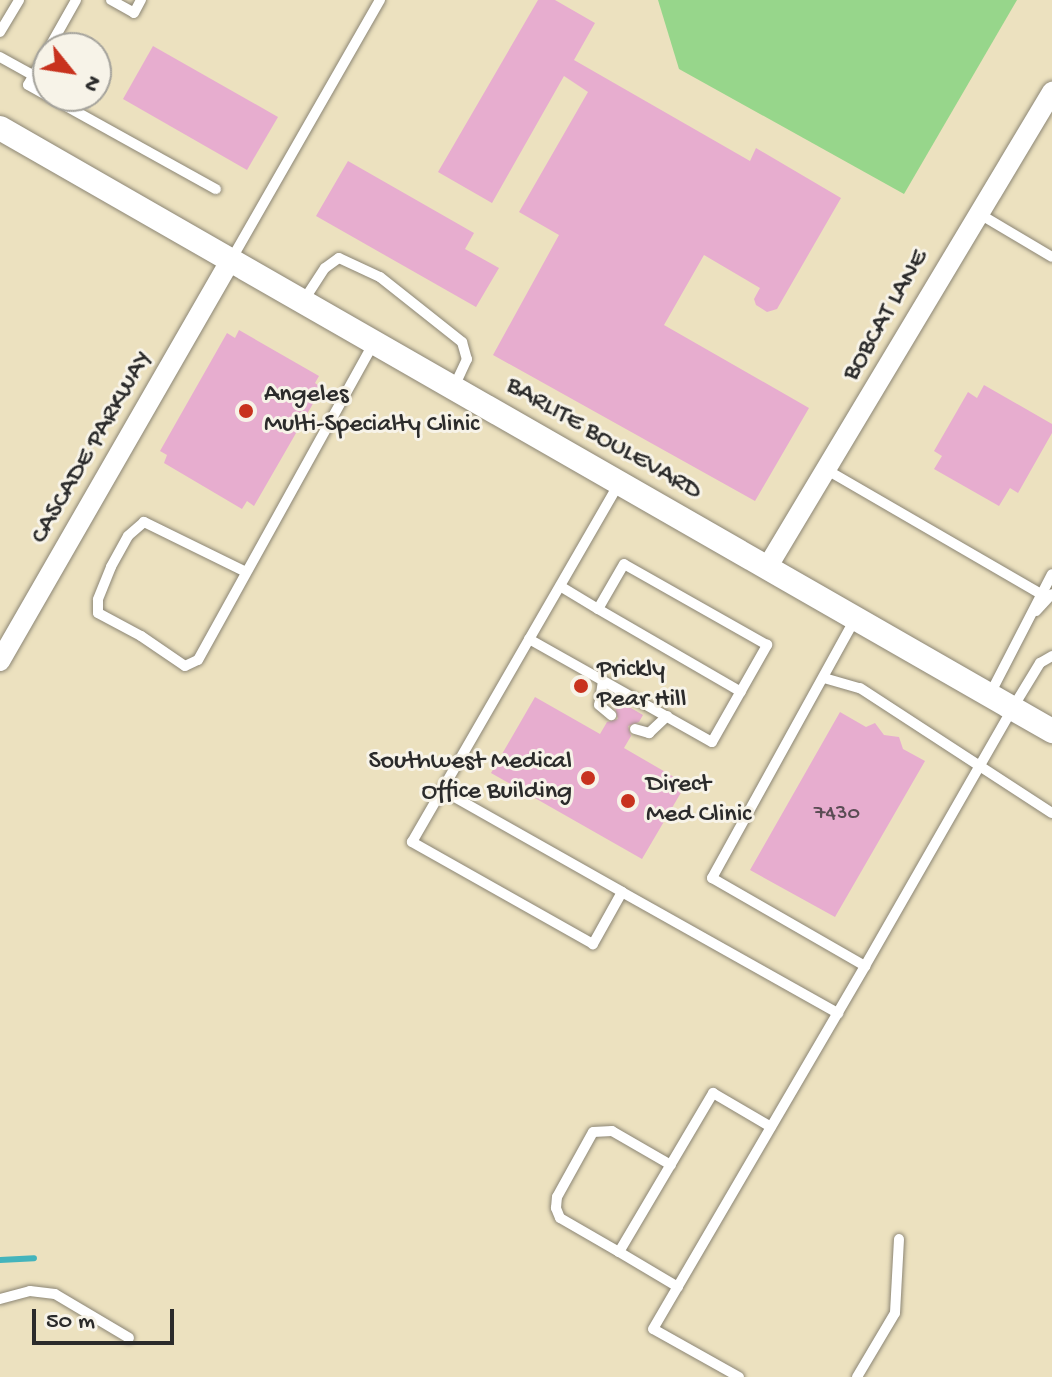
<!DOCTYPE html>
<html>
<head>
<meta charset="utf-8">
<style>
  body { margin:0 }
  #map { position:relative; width:1052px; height:1377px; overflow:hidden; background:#ece1bf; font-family:"Gochi Hand",sans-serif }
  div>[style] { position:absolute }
  .green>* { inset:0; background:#97d68b }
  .stream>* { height:6px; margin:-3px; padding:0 3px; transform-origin:3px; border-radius:3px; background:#44b4bc }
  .building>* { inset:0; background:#e7adcf }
  .roads { filter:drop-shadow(0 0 2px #8c8675) drop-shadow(0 0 2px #8c8675) }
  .service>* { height:10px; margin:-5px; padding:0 5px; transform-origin:5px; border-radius:5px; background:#fff }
  .minor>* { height:20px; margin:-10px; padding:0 10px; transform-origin:10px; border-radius:10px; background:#fff }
  .tertiary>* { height:24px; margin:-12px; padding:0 12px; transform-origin:12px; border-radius:12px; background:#fff }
  .dots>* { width:22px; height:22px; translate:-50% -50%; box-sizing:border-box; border:4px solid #f7f3e8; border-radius:50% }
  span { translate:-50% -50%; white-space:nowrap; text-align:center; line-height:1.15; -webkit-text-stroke:6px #f7f3e8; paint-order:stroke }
  .number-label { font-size:22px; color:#5a4c54 }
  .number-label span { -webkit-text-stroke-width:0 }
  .street-label { font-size:26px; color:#2b2b2b }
  .poi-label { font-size:26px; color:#2b2b2b }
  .left { translate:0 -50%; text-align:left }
  .right { translate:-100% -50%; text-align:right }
  .north { position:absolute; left:32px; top:32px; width:80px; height:80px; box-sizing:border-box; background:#f7f3e8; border:2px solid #a5a39c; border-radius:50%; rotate:120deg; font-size:22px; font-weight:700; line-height:32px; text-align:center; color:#2b2b2b }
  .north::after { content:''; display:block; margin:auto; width:28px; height:36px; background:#c8321e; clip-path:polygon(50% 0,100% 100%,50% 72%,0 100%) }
  .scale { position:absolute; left:32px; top:1309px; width:142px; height:36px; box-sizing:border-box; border:4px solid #2b2b2b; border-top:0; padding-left:10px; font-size:24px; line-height:28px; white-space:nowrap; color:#2b2b2b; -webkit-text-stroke:6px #f7f3e8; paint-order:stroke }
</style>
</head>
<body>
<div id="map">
  <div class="green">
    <i style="clip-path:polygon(658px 0,1017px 0,904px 194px,679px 69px)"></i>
  </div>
  <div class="stream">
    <i style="left:0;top:1260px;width:34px;rotate:-3deg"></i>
  </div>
  <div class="building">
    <i style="clip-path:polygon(538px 0,555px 0,595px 23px,574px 60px,750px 161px,756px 148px,841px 198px,777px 309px,767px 312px,756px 305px,754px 299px,760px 288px,704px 255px,664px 325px,809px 408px,755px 501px,493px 355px,559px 235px,519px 212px,588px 92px,564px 76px,492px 203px,438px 172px)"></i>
    <i style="clip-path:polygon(153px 46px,278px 117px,247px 170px,123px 99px)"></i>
    <i style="clip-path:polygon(348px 161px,474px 233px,465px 249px,499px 268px,476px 307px,316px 216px)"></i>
    <i style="clip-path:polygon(239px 330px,319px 376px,315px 383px,322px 388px,254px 506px,247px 501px,242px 509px,164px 463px,167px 455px,160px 451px,227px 333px,235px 338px)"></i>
    <i style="clip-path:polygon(984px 385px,1052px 424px,1052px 433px,1018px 493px,1010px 488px,999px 506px,934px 469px,942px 456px,934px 451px,968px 392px,977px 398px)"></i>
    <i style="clip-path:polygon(535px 697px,600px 734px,607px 722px,618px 719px,615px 708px,619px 701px,643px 715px,639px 722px,628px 726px,631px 736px,624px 748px,686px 784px,642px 859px,491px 773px)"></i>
    <i style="clip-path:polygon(840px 712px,866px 727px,875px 723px,884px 735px,899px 737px,903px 749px,925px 761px,835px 917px,750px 870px)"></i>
  </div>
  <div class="roads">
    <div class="service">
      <i style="left:111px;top:0;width:26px;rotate:29deg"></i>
      <i style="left:134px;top:13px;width:15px;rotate:-62deg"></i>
      <i style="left:0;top:32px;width:37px;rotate:-59deg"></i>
      <i style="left:49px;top:48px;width:55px;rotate:-60.6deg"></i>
      <i style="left:48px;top:50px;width:40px;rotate:119.7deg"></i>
      <i style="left:28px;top:85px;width:23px;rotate:29deg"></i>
      <i style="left:0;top:57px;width:39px;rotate:29deg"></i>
      <i style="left:48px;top:96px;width:192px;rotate:29deg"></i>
      <i style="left:978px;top:213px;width:86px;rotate:30.7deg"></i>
      <i style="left:231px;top:260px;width:300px;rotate:-60.2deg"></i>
      <i style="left:304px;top:300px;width:38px;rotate:-57deg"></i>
      <i style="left:325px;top:268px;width:17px;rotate:-36deg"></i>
      <i style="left:339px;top:258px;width:45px;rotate:24.9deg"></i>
      <i style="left:380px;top:277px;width:105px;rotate:38.4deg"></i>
      <i style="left:462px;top:342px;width:18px;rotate:74deg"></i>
      <i style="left:467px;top:359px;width:31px;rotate:115deg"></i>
      <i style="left:827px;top:470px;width:247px;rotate:30.1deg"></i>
      <i style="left:246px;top:572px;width:114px;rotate:-153.9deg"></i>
      <i style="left:144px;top:522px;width:21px;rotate:139deg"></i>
      <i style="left:128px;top:536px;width:35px;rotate:119deg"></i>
      <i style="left:111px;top:567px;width:35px;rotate:112deg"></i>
      <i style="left:98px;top:600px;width:13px;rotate:90deg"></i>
      <i style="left:98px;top:613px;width:49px;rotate:28.1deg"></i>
      <i style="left:141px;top:636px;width:53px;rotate:34.3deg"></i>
      <i style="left:185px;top:666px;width:14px;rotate:-25deg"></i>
      <i style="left:198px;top:660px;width:363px;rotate:-61deg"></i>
      <i style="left:598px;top:609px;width:165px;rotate:30.1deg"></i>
      <i style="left:1036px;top:611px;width:23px;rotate:-47deg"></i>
      <i style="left:855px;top:619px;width:296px;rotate:118.9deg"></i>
      <i style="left:712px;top:878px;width:177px;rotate:29.9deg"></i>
      <i style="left:865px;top:966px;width:296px;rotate:-60.2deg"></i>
      <i style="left:1012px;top:709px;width:54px;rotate:-58.7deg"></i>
      <i style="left:1040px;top:663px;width:14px;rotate:-30deg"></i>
      <i style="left:529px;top:639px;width:210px;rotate:29.4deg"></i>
      <i style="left:712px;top:742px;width:112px;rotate:-60.4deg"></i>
      <i style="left:767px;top:645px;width:164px;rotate:-150.5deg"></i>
      <i style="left:624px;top:564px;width:52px;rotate:120deg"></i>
      <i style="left:598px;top:609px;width:44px;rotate:-148.8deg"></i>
      <i style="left:824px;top:678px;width:37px;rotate:16deg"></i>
      <i style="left:860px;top:688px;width:229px;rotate:33.1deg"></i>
      <i style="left:603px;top:681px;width:24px;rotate:99deg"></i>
      <i style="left:599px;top:705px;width:16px;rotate:40deg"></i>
      <i style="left:989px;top:696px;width:137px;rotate:-62.7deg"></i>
      <i style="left:635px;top:729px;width:15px;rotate:16deg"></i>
      <i style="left:649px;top:733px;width:25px;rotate:-43deg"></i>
      <i style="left:442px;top:790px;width:207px;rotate:29.5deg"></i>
      <i style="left:622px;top:892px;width:60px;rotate:119.1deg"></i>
      <i style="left:593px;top:944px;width:208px;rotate:-150.6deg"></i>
      <i style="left:412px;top:842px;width:414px;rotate:-60deg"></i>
      <i style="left:622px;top:892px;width:248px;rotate:29.3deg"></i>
      <i style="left:619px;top:1252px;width:68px;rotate:-150deg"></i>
      <i style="left:560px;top:1218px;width:11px;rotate:-112deg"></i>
      <i style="left:556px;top:1208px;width:11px;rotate:-85deg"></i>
      <i style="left:557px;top:1197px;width:74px;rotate:-61deg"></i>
      <i style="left:593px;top:1132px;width:19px;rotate:-3deg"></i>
      <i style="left:612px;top:1131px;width:68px;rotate:30deg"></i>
      <i style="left:678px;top:1287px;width:69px;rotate:-149.3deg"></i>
      <i style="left:619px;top:1252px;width:185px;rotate:-59.4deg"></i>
      <i style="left:713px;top:1093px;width:67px;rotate:30.4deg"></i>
      <i style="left:0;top:1299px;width:31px;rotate:-15deg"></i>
      <i style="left:30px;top:1291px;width:25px;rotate:7deg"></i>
      <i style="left:55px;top:1294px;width:86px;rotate:30.7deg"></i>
      <i style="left:739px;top:1377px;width:98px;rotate:-150.8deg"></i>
      <i style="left:653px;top:1329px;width:420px;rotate:-59.7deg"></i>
      <i style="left:857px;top:1377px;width:74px;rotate:-59.3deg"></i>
      <i style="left:895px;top:1313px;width:74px;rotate:-86.9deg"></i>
    </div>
    <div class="minor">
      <i style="left:768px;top:566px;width:553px;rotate:-59.07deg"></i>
      <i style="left:0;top:661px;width:463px;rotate:-60.1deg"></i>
    </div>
    <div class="tertiary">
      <i style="left:0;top:128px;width:1213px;rotate:29.82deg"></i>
    </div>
  </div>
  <div class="dots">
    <i style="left:246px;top:411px;background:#c8321e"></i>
    <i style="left:581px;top:686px;background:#c8321e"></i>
    <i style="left:588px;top:778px;background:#c8321e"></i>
    <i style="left:628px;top:801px;background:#c8321e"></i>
  </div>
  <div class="number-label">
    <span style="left:837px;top:815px">7430</span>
  </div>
  <div class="street-label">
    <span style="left:887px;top:316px;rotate:-60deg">BOBCAT LANE</span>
    <span style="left:603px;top:440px;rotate:30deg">BARLITE BOULEVARD</span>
    <span style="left:93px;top:448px;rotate:-60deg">CASCADE PARKWAY</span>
  </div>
  <div class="poi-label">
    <span class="left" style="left:264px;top:411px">Angeles<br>Multi-Specialty Clinic</span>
    <span class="left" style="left:597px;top:686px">Prickly<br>Pear Hill</span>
    <span class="right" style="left:572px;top:778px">Southwest Medical<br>Office Building</span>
    <span class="left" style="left:646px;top:801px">Direct<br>Med Clinic</span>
  </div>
  <div class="north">N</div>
  <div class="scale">50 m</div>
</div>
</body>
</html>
